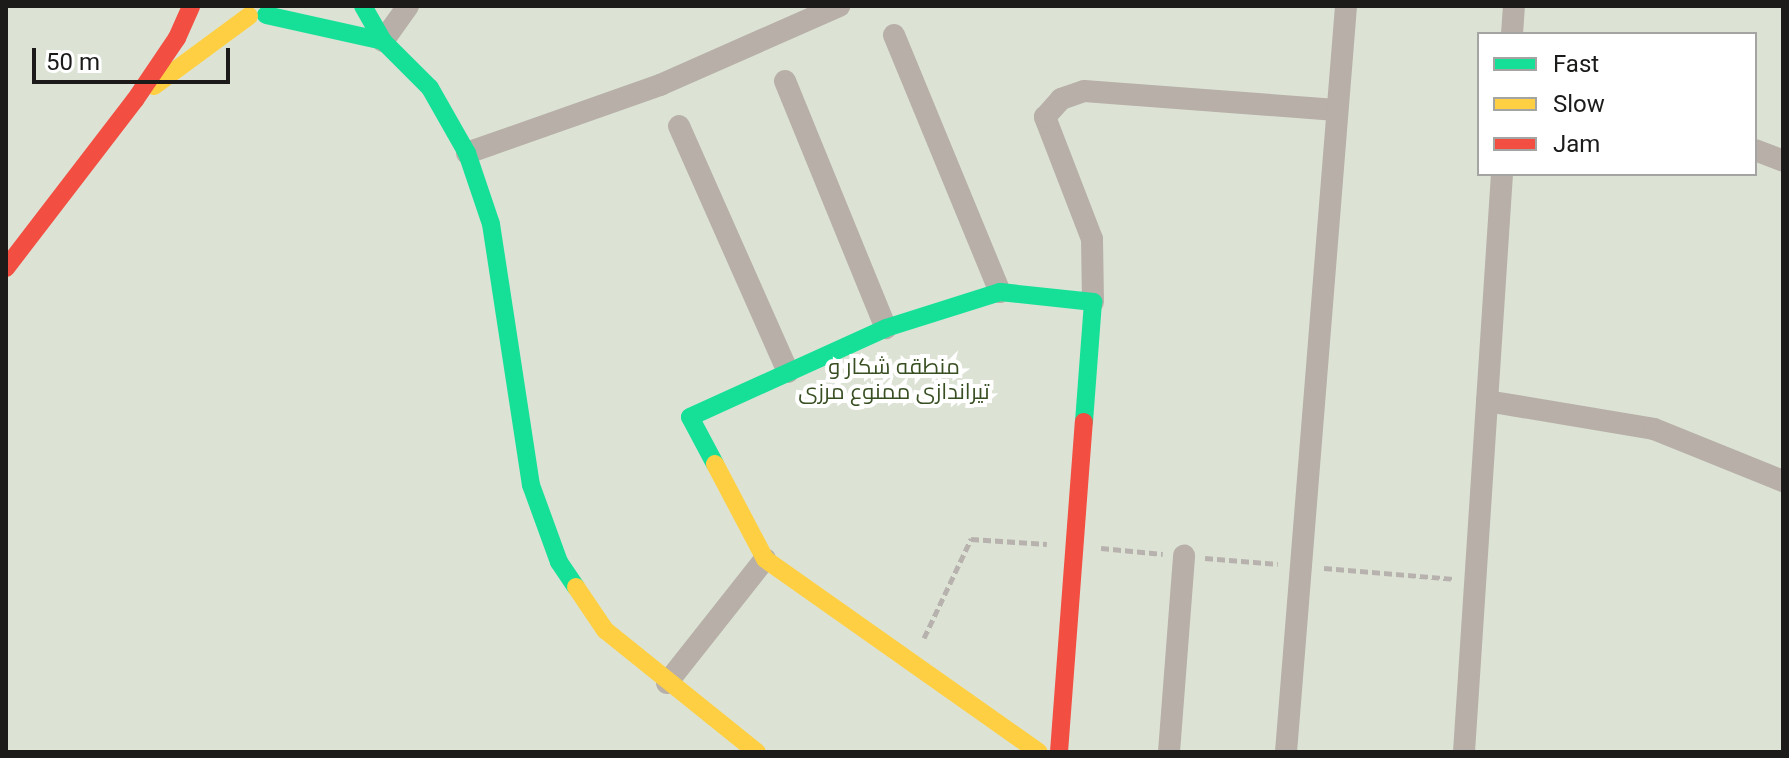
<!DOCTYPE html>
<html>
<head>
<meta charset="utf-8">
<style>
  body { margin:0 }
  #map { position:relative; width:1789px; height:758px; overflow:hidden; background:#f3f0ee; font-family:Roboto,Cairo,sans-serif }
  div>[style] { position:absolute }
  .green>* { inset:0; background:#dce3d5 }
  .path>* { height:5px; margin-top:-2.5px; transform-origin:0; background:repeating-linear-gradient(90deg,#b8b2ae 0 8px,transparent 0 12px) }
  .street>* { height:22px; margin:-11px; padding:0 11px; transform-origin:11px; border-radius:11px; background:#b7afa8 }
  .fast>* { height:18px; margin:-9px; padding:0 9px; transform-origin:9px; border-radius:9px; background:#16e098 }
  .slow>* { height:18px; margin:-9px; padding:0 9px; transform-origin:9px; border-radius:9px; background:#ffcf43 }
  .jam>* { height:18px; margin:-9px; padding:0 9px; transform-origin:9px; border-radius:9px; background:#f24e42 }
  span { translate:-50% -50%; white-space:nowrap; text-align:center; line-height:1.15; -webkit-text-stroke:8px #fff; paint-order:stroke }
  .park-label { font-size:22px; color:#384f22 }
  .frame { position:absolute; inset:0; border:8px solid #1c1b1a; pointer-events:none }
  .legend { position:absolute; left:1477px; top:32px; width:280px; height:144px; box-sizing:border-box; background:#fff; border:2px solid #a4a4a3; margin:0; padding:10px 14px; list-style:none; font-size:24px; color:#1c1b1a }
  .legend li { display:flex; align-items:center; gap:16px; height:40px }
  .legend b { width:40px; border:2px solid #a4a4a3 }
  .scale { position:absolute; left:32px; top:48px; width:198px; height:36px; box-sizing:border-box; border:4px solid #1c1b1a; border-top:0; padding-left:10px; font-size:24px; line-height:28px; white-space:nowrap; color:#1c1b1a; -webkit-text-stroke:6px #fff; paint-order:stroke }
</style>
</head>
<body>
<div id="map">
  <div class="green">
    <i style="clip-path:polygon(evenodd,6px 6px,1783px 6px,1783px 752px,6px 752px,6px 6px,1479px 34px,1755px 34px,1755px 174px,1479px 174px,1479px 34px)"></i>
  </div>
  <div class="path">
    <i style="left:1101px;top:548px;width:62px;rotate:5.5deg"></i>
    <i style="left:1205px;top:558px;width:73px;rotate:4.7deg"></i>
    <i style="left:1324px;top:568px;width:130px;rotate:4.8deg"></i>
    <i style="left:924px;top:638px;width:110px;rotate:-64.6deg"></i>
    <i style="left:971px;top:539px;width:76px;rotate:3.8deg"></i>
  </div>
  <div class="street">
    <i style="left:1512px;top:34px;width:28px;rotate:-86deg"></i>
    <i style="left:894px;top:35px;width:278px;rotate:67.6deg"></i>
    <i style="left:383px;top:41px;width:43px;rotate:-54.5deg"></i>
    <i style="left:785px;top:81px;width:267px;rotate:67.8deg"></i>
    <i style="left:679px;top:126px;width:269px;rotate:66.1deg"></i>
    <i style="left:1755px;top:150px;width:30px;rotate:21deg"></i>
    <i style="left:467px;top:153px;width:205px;rotate:-19.4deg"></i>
    <i style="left:660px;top:85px;width:196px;rotate:-23.8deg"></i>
    <i style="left:1093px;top:302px;width:63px;rotate:-90.9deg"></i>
    <i style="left:1092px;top:239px;width:131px;rotate:-111.1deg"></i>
    <i style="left:1045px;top:117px;width:24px;rotate:-48deg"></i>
    <i style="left:1061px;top:99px;width:24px;rotate:-19deg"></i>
    <i style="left:1084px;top:91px;width:253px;rotate:4.3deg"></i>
    <i style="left:1487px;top:401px;width:169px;rotate:9.5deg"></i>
    <i style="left:1654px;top:429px;width:139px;rotate:22deg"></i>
    <i style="left:667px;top:683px;width:158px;rotate:-51.7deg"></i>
    <i style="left:1169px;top:752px;width:197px;rotate:-85.6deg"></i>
    <i style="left:1286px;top:752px;width:748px;rotate:-85.4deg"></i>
    <i style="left:1464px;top:752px;width:579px;rotate:-86.24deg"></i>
  </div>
  <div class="fast">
    <i style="left:363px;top:6px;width:40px;rotate:60.3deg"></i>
    <i style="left:383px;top:41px;width:66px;rotate:45deg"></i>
    <i style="left:430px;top:88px;width:75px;rotate:60.4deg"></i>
    <i style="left:467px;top:153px;width:75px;rotate:71.3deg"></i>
    <i style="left:491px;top:224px;width:264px;rotate:81.3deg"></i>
    <i style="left:531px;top:485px;width:82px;rotate:70deg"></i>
    <i style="left:559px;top:562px;width:30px;rotate:56deg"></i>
    <i style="left:266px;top:15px;width:120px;rotate:12.5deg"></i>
    <i style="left:715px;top:464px;width:53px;rotate:-118deg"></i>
    <i style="left:690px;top:417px;width:215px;rotate:-24.4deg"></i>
    <i style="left:886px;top:328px;width:120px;rotate:-17.5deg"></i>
    <i style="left:1000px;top:292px;width:94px;rotate:6.1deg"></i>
    <i style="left:1093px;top:302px;width:120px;rotate:94.3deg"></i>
  </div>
  <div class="slow">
    <i style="left:154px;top:86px;width:118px;rotate:-36.4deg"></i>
    <i style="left:715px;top:464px;width:107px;rotate:62.2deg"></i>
    <i style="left:765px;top:559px;width:335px;rotate:35.2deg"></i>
    <i style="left:576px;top:587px;width:52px;rotate:56deg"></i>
    <i style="left:605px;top:630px;width:195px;rotate:38.8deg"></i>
  </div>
  <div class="jam">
    <i style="left:6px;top:268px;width:212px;rotate:-52.5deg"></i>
    <i style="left:135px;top:100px;width:75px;rotate:-55.9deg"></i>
    <i style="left:177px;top:38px;width:35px;rotate:-66deg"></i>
    <i style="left:1059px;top:752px;width:331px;rotate:-85.7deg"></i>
  </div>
  <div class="park-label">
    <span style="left:894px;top:379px">منطقه شکار و<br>تیراندازی ممنوع مرزی</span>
  </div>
  <div class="frame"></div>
  <ul class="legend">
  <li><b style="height:10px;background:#16e098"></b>Fast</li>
  <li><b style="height:10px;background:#ffcf43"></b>Slow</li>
  <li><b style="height:10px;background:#f24e42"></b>Jam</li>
  </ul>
  <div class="scale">50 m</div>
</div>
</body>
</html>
